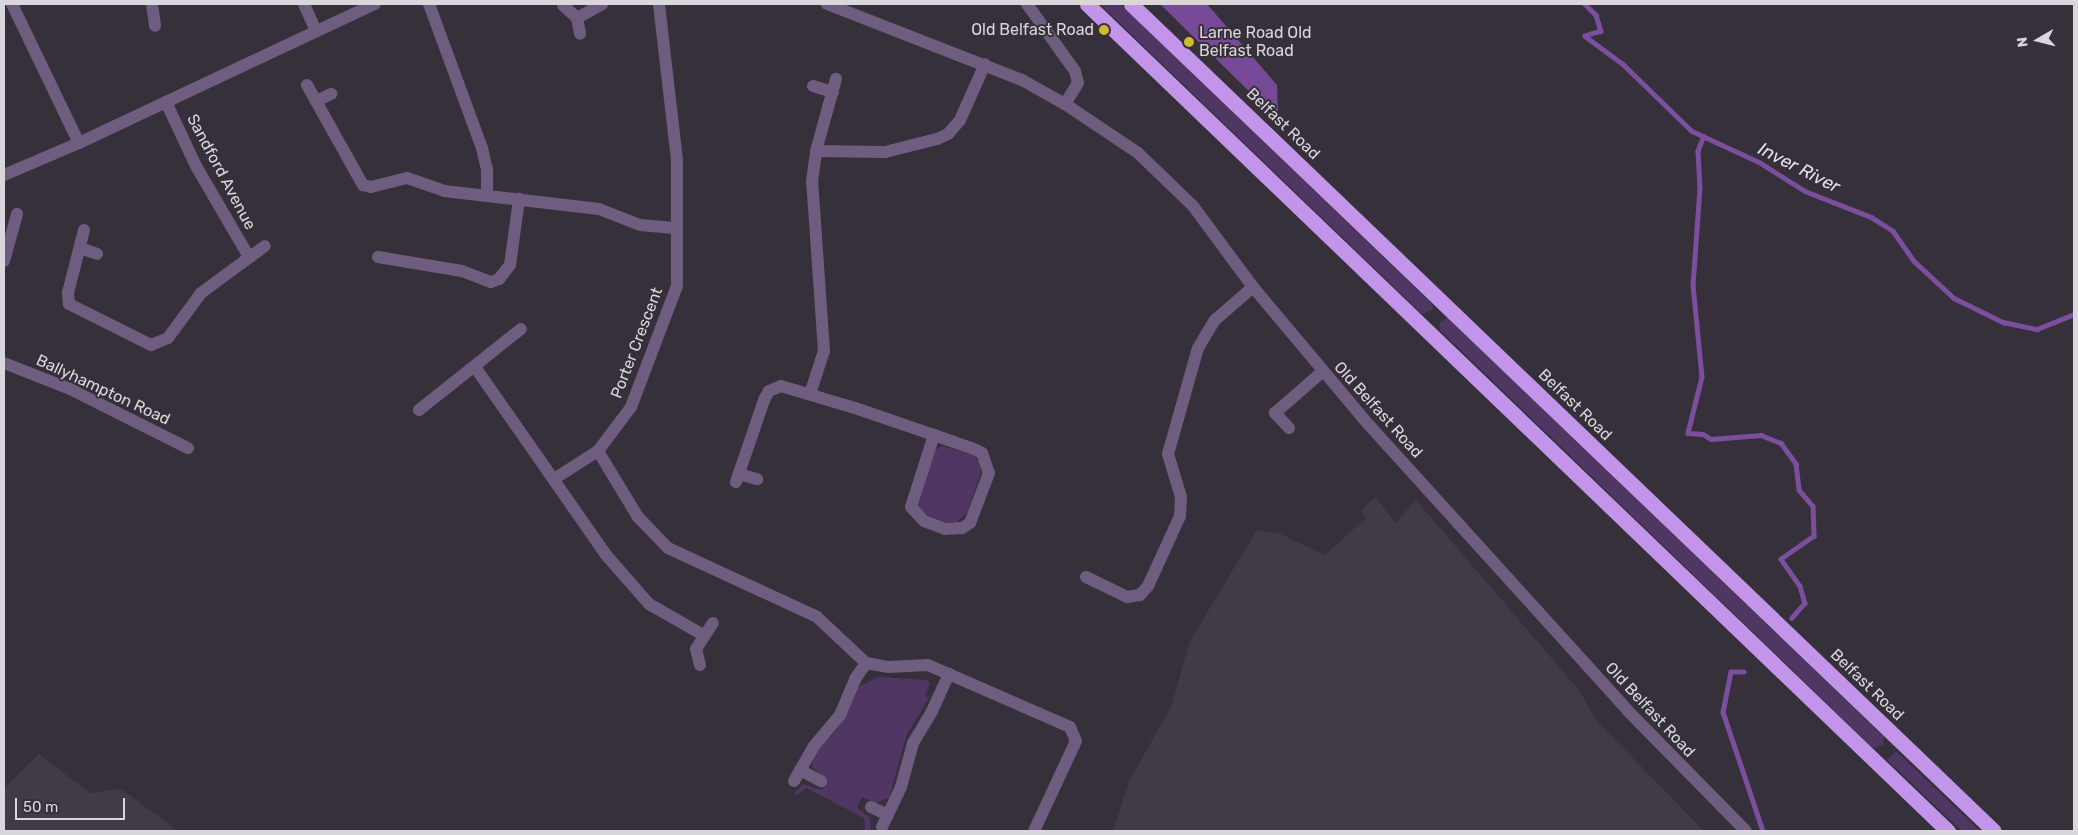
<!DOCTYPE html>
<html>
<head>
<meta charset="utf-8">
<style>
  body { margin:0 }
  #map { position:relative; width:2078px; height:835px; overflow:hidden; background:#353039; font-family:Rubik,sans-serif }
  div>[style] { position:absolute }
  .built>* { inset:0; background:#413b48 }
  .green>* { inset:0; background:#4f3663 }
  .forest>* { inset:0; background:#774a99 }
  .stream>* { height:4.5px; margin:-2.25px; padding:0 2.25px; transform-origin:2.25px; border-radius:2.25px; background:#7c4f9e }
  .minor>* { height:12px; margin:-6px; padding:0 6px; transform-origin:6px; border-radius:6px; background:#6f5d80 }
  .highway>* { height:15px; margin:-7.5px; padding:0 7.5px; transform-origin:7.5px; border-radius:7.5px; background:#c395ea }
  .dots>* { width:14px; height:14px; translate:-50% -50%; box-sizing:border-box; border:2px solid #353039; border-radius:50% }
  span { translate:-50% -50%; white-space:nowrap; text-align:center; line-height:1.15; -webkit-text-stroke:4px #353039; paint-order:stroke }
  .poi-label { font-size:16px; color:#dad7dc }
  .right { translate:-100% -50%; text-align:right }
  .left { translate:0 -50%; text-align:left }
  .street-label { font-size:16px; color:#dad7dc }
  .water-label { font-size:18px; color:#e9ddf3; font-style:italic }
  .frame { position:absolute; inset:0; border:5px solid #dad7dc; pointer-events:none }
  .north { position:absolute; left:2013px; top:15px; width:50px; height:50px; -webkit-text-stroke:4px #353039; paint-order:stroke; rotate:262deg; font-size:14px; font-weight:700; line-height:20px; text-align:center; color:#dad7dc }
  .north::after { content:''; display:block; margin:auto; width:18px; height:22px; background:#dad7dc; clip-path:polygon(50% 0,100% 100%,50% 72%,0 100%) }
  .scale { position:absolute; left:15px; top:798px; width:110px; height:22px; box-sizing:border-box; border:2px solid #dad7dc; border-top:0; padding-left:6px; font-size:15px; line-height:18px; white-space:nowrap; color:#dad7dc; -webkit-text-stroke:4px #353039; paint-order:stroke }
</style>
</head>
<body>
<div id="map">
  <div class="built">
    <i style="clip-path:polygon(1376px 497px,1395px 523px,1416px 500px,1578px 689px,1597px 721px,1704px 831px,1113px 831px,1129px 781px,1171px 707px,1190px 641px,1257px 530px,1278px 533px,1325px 555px,1365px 519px,1361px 510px)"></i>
    <i style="clip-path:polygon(39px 754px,90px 793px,121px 789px,178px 831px,4px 831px,4px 789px)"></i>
  </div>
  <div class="green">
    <i style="clip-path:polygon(1100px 4px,1119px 4px,1133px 16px,1432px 304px,1433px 310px,1422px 314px)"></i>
    <i style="clip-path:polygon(1448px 318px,1884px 737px,1883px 745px,1873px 748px,1440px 330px,1440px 322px)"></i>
    <i style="clip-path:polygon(942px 446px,973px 455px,979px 463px,981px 472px,967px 513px,956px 523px,943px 522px,921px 512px,918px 506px,932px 452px)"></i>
    <i style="clip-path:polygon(878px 677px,927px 680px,930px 684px,925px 695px,929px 698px,907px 734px,889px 798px,875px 803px,862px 797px,857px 808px,870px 818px,871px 831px,865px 831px,864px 818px,806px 788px,797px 796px,794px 793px,803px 784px,822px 790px,827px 779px,812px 767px,814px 754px,838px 728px,858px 687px)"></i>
    <i style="clip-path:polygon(1896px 751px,1980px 831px,1962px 831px,1887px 760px)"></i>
  </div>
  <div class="forest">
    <i style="clip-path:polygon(1160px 4px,1207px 4px,1277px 85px,1278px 113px,1261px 103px)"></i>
  </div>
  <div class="stream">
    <i style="left:1585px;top:4px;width:16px;rotate:45deg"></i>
    <i style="left:1596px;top:15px;width:17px;rotate:73deg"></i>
    <i style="left:1601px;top:31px;width:17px;rotate:163deg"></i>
    <i style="left:1585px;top:36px;width:47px;rotate:36.4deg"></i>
    <i style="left:1623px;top:64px;width:96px;rotate:44.2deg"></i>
    <i style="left:1692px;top:131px;width:74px;rotate:24.8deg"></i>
    <i style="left:1759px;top:162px;width:54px;rotate:32.2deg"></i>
    <i style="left:1805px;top:191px;width:71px;rotate:21.5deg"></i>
    <i style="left:1871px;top:217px;width:26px;rotate:32deg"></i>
    <i style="left:1893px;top:231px;width:37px;rotate:55deg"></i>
    <i style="left:1914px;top:261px;width:54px;rotate:42.8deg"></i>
    <i style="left:1954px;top:298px;width:55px;rotate:26.1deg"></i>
    <i style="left:2003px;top:322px;width:35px;rotate:12deg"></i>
    <i style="left:2037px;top:329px;width:40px;rotate:-22deg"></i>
    <i style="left:1704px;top:136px;width:16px;rotate:112deg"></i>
    <i style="left:1698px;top:151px;width:37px;rotate:87deg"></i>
    <i style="left:1700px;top:188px;width:97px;rotate:94.1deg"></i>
    <i style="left:1693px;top:285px;width:92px;rotate:84.4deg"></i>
    <i style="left:1702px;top:377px;width:58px;rotate:104deg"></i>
    <i style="left:1688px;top:433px;width:15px;rotate:4deg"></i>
    <i style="left:1703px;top:434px;width:9px;rotate:32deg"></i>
    <i style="left:1711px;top:439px;width:50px;rotate:-4.6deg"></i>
    <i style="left:1761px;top:435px;width:22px;rotate:22deg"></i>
    <i style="left:1781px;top:443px;width:26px;rotate:54deg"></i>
    <i style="left:1796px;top:464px;width:26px;rotate:83deg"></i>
    <i style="left:1799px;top:490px;width:21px;rotate:49deg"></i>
    <i style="left:1813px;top:506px;width:30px;rotate:88deg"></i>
    <i style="left:1814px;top:536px;width:40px;rotate:145.1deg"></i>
    <i style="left:1781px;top:559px;width:33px;rotate:55deg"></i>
    <i style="left:1800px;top:586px;width:18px;rotate:74deg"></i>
    <i style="left:1805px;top:603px;width:20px;rotate:131deg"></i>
    <i style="left:1744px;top:672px;width:13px;rotate:180deg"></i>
    <i style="left:1731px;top:672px;width:41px;rotate:101.3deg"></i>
    <i style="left:1723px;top:712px;width:126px;rotate:71.4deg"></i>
  </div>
  <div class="minor">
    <i style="left:12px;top:4px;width:154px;rotate:64.3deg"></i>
    <i style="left:152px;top:4px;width:22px;rotate:82deg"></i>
    <i style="left:304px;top:4px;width:30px;rotate:66deg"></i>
    <i style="left:429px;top:4px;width:153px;rotate:69.8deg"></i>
    <i style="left:482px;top:148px;width:22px;rotate:77deg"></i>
    <i style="left:487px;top:169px;width:26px;rotate:90deg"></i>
    <i style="left:827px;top:4px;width:209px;rotate:21.3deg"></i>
    <i style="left:1022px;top:80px;width:49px;rotate:29.2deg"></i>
    <i style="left:1065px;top:104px;width:88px;rotate:33.9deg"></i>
    <i style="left:1138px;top:153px;width:76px;rotate:43.9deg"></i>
    <i style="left:1193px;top:206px;width:101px;rotate:53.5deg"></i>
    <i style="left:1253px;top:287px;width:180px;rotate:50deg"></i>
    <i style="left:1369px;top:425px;width:386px;rotate:47.8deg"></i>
    <i style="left:1628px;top:711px;width:168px;rotate:45.5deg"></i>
    <i style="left:1027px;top:4px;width:82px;rotate:54.4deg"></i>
    <i style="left:1075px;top:71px;width:12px;rotate:76deg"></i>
    <i style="left:1078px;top:83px;width:25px;rotate:122deg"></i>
    <i style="left:563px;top:5px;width:19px;rotate:43deg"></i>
    <i style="left:577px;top:18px;width:16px;rotate:79deg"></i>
    <i style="left:577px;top:18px;width:29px;rotate:-29deg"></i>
    <i style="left:307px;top:85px;width:115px;rotate:60.8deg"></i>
    <i style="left:363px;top:185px;width:8px;rotate:14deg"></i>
    <i style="left:371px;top:187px;width:37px;rotate:-14deg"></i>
    <i style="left:407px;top:178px;width:39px;rotate:19deg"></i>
    <i style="left:444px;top:191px;width:156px;rotate:6.6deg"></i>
    <i style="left:599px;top:209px;width:44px;rotate:21.3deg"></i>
    <i style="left:640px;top:225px;width:37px;rotate:5deg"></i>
    <i style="left:813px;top:86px;width:21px;rotate:17deg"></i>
    <i style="left:316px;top:101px;width:17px;rotate:-25deg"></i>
    <i style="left:166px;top:102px;width:71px;rotate:64.9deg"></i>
    <i style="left:196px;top:166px;width:105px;rotate:59.8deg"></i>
    <i style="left:816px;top:151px;width:69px;rotate:0.8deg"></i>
    <i style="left:885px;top:152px;width:54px;rotate:-14deg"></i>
    <i style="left:937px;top:139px;width:12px;rotate:-24deg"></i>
    <i style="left:948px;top:134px;width:18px;rotate:-49deg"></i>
    <i style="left:960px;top:120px;width:61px;rotate:-65.9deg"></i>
    <i style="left:4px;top:175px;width:82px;rotate:-23.1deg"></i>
    <i style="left:79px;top:143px;width:327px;rotate:-25.2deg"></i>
    <i style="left:84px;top:230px;width:65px;rotate:104.3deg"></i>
    <i style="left:68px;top:293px;width:11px;rotate:85deg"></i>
    <i style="left:69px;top:304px;width:92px;rotate:26.6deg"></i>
    <i style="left:151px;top:345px;width:18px;rotate:-22deg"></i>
    <i style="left:168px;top:338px;width:56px;rotate:-53.7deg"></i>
    <i style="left:201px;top:293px;width:79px;rotate:-36.3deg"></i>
    <i style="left:80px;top:248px;width:18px;rotate:19deg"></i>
    <i style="left:378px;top:257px;width:85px;rotate:9.5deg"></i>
    <i style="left:462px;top:271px;width:31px;rotate:21deg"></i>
    <i style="left:491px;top:282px;width:9px;rotate:-21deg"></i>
    <i style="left:499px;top:279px;width:18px;rotate:-52deg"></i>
    <i style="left:510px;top:265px;width:67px;rotate:-82.2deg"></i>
    <i style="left:4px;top:261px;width:49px;rotate:-74.5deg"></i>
    <i style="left:4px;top:363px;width:71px;rotate:21.5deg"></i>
    <i style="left:70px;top:389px;width:132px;rotate:26.6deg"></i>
    <i style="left:475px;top:367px;width:231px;rotate:55.1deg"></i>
    <i style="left:607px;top:556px;width:64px;rotate:48.8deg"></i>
    <i style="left:649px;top:604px;width:64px;rotate:29.7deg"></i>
    <i style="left:810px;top:394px;width:45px;rotate:-72deg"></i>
    <i style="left:824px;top:351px;width:170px;rotate:-94deg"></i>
    <i style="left:812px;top:181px;width:30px;rotate:-82deg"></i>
    <i style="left:816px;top:151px;width:75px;rotate:-74.5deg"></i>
    <i style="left:419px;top:410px;width:130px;rotate:-38.5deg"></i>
    <i style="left:1289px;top:428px;width:21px;rotate:-133deg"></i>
    <i style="left:1275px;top:413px;width:62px;rotate:-41.1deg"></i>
    <i style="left:598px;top:451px;width:77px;rotate:58.8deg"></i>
    <i style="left:638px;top:517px;width:43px;rotate:45.9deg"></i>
    <i style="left:668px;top:548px;width:164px;rotate:24.8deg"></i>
    <i style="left:817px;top:617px;width:67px;rotate:43.2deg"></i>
    <i style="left:866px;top:663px;width:22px;rotate:10deg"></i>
    <i style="left:888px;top:667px;width:40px;rotate:-2.9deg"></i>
    <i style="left:928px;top:665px;width:155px;rotate:23.6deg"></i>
    <i style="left:1070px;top:727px;width:15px;rotate:67deg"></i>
    <i style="left:1076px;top:741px;width:99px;rotate:115deg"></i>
    <i style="left:739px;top:474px;width:19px;rotate:16deg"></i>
    <i style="left:554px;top:479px;width:52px;rotate:-32.5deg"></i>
    <i style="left:598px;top:451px;width:55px;rotate:-53.1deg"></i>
    <i style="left:631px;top:407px;width:129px;rotate:-69.2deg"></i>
    <i style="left:677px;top:286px;width:126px;rotate:-90deg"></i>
    <i style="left:677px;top:160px;width:157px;rotate:-96.6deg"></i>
    <i style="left:736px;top:482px;width:87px;rotate:-71.1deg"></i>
    <i style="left:764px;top:400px;width:10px;rotate:-61deg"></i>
    <i style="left:769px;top:391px;width:13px;rotate:-23deg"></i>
    <i style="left:781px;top:386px;width:77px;rotate:16.6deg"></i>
    <i style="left:855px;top:408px;width:83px;rotate:18.9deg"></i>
    <i style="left:934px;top:435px;width:42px;rotate:19.3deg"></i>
    <i style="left:974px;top:449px;width:9px;rotate:27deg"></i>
    <i style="left:982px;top:453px;width:21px;rotate:71deg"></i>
    <i style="left:989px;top:473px;width:53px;rotate:110.8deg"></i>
    <i style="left:970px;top:523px;width:9px;rotate:148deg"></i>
    <i style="left:962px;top:528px;width:17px;rotate:177deg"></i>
    <i style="left:945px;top:529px;width:22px;rotate:-159deg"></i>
    <i style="left:924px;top:521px;width:19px;rotate:-133deg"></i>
    <i style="left:911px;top:507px;width:76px;rotate:-72.3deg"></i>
    <i style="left:1086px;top:577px;width:46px;rotate:26deg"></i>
    <i style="left:1127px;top:597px;width:13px;rotate:-9deg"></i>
    <i style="left:1140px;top:595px;width:12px;rotate:-48deg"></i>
    <i style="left:1148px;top:586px;width:77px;rotate:-65.4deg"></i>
    <i style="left:1180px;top:516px;width:19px;rotate:-87deg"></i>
    <i style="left:1181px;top:497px;width:45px;rotate:-106.8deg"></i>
    <i style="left:1168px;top:454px;width:110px;rotate:-74.2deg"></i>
    <i style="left:1198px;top:348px;width:33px;rotate:-59deg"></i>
    <i style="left:1215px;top:320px;width:50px;rotate:-41deg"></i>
    <i style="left:700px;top:665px;width:16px;rotate:-104deg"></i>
    <i style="left:696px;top:649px;width:31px;rotate:-57deg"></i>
    <i style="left:800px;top:770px;width:24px;rotate:28deg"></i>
    <i style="left:794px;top:781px;width:40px;rotate:-60.3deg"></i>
    <i style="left:814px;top:746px;width:40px;rotate:-50deg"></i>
    <i style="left:840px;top:715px;width:39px;rotate:-67deg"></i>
    <i style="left:855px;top:679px;width:19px;rotate:-55deg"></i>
    <i style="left:871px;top:807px;width:19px;rotate:25deg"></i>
    <i style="left:882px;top:827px;width:44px;rotate:-64.6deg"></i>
    <i style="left:901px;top:787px;width:46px;rotate:-74.7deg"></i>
    <i style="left:913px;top:743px;width:37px;rotate:-59deg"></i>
    <i style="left:932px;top:711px;width:41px;rotate:-65.3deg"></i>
  </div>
  <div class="highway">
    <i style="left:1087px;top:4px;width:1194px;rotate:43.85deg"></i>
    <i style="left:1131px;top:4px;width:1195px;rotate:43.78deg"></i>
  </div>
  <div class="dots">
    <i style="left:1104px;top:30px;background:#cfb837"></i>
    <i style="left:1189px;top:42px;background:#cfb837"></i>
  </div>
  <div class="poi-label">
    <span class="right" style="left:1094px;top:30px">Old Belfast Road</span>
    <span class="left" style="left:1199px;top:42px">Larne Road Old<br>Belfast Road</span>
  </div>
  <div class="street-label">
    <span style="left:1283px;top:124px;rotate:44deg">Belfast Road</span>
    <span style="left:221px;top:172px;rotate:62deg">Sandford Avenue</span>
    <span style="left:637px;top:343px;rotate:-69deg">Porter Crescent</span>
    <span style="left:103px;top:390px;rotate:25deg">Ballyhampton Road</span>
    <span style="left:1575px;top:405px;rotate:44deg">Belfast Road</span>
    <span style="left:1378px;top:410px;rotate:48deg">Old Belfast Road</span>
    <span style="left:1867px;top:685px;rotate:44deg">Belfast Road</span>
    <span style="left:1650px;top:710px;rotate:47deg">Old Belfast Road</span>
  </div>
  <div class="water-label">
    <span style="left:1799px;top:168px;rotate:27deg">Inver River</span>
  </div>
  <div class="frame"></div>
  <div class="north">N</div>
  <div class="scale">50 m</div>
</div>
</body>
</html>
